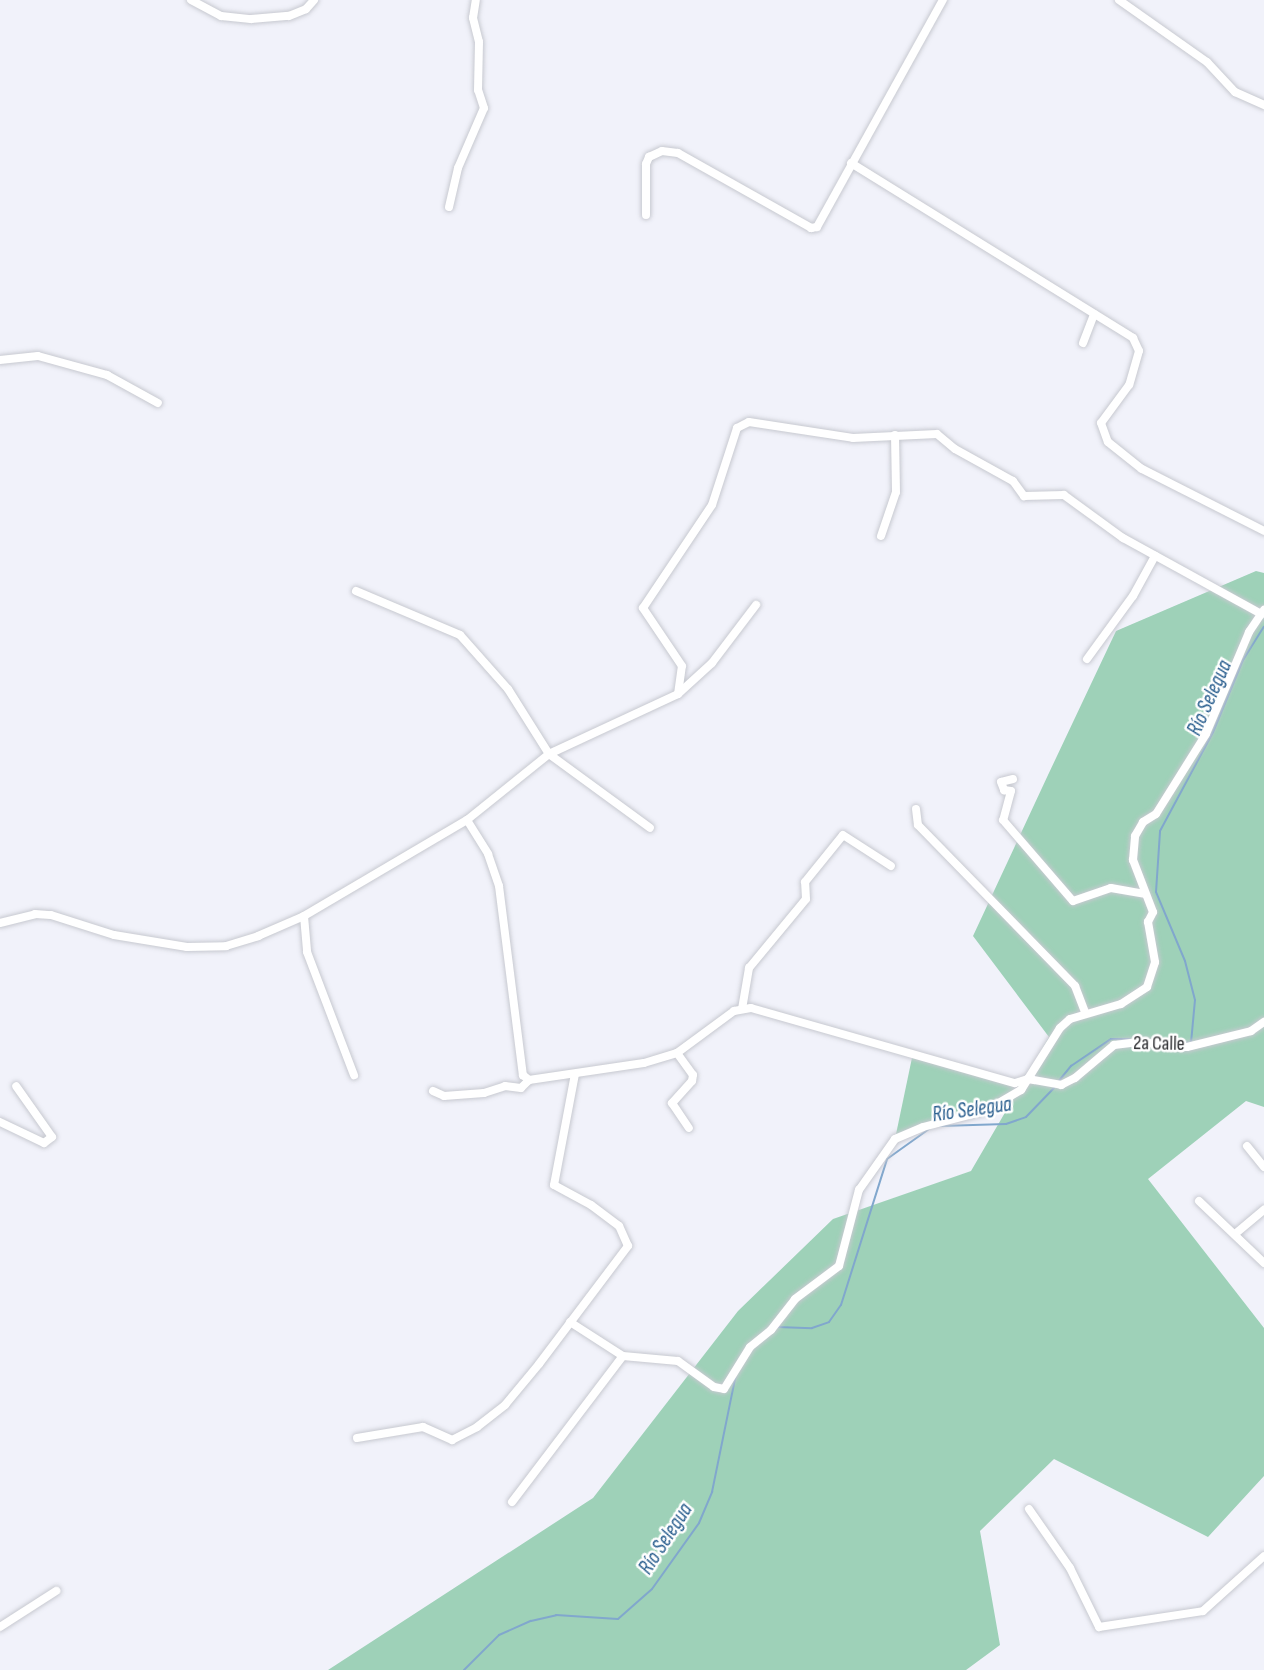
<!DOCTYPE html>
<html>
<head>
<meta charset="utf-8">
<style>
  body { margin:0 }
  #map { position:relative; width:1264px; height:1670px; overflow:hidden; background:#f1f2fa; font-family:"Sofia Sans Condensed",sans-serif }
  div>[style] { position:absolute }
  .green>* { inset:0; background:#9ed1b8 }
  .stream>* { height:2px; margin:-1px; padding:0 1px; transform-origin:1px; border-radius:1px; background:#81a7cd }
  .roads { filter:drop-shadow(0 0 2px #c7c9d0) drop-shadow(0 0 2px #c7c9d0) }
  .minor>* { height:8px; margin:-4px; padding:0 4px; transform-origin:4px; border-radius:4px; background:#fff }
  span { translate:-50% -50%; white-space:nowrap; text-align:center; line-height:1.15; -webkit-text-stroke:5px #fff; paint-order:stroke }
  .street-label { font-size:20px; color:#2e2f32 }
  .water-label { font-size:21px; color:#255b8c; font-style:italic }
</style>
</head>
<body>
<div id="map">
  <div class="green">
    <i style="clip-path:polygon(1256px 571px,1264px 573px,1264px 1107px,1246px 1101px,1148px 1179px,1264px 1328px,1264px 1476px,1208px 1537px,1054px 1459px,980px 1531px,1000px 1645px,966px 1670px,328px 1670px,593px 1498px,738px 1311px,833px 1219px,971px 1171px,1049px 1037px,973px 936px,1048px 775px,1116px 631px)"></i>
    <i style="clip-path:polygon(913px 1053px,1015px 1083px,1015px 1090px,987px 1110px,895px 1139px)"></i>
  </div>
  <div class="stream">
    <i style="left:1171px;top:1042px;width:20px;rotate:3deg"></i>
    <i style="left:1191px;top:1043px;width:43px;rotate:-84.7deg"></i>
    <i style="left:1195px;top:1000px;width:40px;rotate:-104.4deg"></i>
    <i style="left:1185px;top:961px;width:75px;rotate:-112.8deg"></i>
    <i style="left:1156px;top:892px;width:61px;rotate:-86.2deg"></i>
    <i style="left:1160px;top:831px;width:112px;rotate:-61.8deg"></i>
    <i style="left:1213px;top:732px;width:78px;rotate:-67.4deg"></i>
    <i style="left:1243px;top:660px;width:39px;rotate:-58deg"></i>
    <i style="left:1058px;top:1082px;width:21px;rotate:-51deg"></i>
    <i style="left:1071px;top:1066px;width:48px;rotate:-34deg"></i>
    <i style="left:1111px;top:1039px;width:18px"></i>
    <i style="left:940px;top:1126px;width:66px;rotate:-1.7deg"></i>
    <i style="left:1006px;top:1124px;width:21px;rotate:-19deg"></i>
    <i style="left:1026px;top:1117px;width:42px;rotate:-46deg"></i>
    <i style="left:777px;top:1327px;width:35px;rotate:2deg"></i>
    <i style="left:812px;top:1328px;width:18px;rotate:-19deg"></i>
    <i style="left:829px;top:1322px;width:21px;rotate:-55deg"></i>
    <i style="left:841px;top:1305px;width:153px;rotate:-72.5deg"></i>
    <i style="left:887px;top:1159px;width:52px;rotate:-35.5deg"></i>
    <i style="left:464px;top:1670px;width:49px;rotate:-45deg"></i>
    <i style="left:499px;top:1635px;width:35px;rotate:-24deg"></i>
    <i style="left:531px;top:1621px;width:26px;rotate:-13deg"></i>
    <i style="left:556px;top:1615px;width:62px;rotate:3.7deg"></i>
    <i style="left:618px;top:1619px;width:45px;rotate:-41.4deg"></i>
    <i style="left:652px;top:1589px;width:81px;rotate:-54.5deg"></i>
    <i style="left:699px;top:1523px;width:34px;rotate:-67deg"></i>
    <i style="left:712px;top:1492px;width:120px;rotate:-78.5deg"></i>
  </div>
  <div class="roads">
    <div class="minor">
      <i style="left:191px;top:0;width:34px;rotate:28deg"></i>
      <i style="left:221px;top:16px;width:30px;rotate:6deg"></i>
      <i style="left:251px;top:19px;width:38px;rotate:-5deg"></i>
      <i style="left:289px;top:16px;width:18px;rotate:-22deg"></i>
      <i style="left:306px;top:9px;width:12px;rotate:-48deg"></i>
      <i style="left:1119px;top:0;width:108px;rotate:35.2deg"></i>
      <i style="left:1207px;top:62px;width:41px;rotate:47deg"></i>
      <i style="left:1235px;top:92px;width:32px;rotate:24deg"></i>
      <i style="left:851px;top:163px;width:332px;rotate:31.8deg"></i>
      <i style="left:1133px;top:338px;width:14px;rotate:65deg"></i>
      <i style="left:1139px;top:351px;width:35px;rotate:106deg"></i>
      <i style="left:1129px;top:385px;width:47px;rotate:126.4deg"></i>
      <i style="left:1101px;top:423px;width:20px;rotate:70deg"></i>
      <i style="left:1108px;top:442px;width:43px;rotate:38.5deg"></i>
      <i style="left:1142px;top:469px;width:137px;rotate:26.9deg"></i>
      <i style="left:449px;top:207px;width:40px;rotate:-77deg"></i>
      <i style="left:458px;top:168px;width:65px;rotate:-66.6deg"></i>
      <i style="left:484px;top:108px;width:19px;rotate:-108deg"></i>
      <i style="left:478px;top:90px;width:48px;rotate:-88.8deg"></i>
      <i style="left:479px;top:42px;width:25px;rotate:-104deg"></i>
      <i style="left:473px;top:18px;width:18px;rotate:-81deg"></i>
      <i style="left:646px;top:215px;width:51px;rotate:-90deg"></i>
      <i style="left:646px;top:164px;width:8px;rotate:-67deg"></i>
      <i style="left:649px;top:157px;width:14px;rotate:-25deg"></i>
      <i style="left:662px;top:151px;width:16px;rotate:7deg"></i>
      <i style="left:678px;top:153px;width:153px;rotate:29.4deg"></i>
      <i style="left:811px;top:228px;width:6px;rotate:-9deg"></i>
      <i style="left:817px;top:227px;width:260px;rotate:-61deg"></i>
      <i style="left:1083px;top:343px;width:31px;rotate:-69deg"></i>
      <i style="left:0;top:360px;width:38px;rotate:-6deg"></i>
      <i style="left:38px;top:356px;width:72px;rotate:15.4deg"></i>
      <i style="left:107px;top:375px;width:58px;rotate:28.8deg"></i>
      <i style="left:881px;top:536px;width:46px;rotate:-71.2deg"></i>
      <i style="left:896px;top:492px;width:57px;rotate:-91deg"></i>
      <i style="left:356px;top:591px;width:113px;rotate:22.9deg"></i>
      <i style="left:460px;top:635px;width:72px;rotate:48.4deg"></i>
      <i style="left:508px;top:689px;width:77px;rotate:57.8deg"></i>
      <i style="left:549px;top:754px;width:125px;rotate:36.2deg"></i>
      <i style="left:1087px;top:659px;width:78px;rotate:-53.9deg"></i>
      <i style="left:1133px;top:596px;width:46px;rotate:-61.2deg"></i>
      <i style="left:678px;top:694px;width:28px;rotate:-82deg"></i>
      <i style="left:682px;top:666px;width:70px;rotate:-123.9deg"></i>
      <i style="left:643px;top:608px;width:124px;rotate:-56.2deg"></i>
      <i style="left:712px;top:505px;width:81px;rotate:-72deg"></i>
      <i style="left:737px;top:428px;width:13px;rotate:-27deg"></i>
      <i style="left:749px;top:422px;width:105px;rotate:8.7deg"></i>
      <i style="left:853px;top:438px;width:84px;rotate:-2.7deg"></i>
      <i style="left:937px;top:434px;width:23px;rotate:40deg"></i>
      <i style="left:955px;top:449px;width:66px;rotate:28.9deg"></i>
      <i style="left:1013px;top:481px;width:19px;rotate:54deg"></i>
      <i style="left:1024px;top:496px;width:40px;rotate:-1.4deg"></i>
      <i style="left:1064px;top:495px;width:73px;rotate:36.1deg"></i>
      <i style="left:1123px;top:538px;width:158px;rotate:28.8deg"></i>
      <i style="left:1013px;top:779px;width:12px;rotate:166deg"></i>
      <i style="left:1001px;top:782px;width:9px;rotate:69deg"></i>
      <i style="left:1004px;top:790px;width:7px;rotate:8deg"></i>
      <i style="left:1011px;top:791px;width:30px;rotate:105deg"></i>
      <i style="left:1003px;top:820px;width:107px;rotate:49.2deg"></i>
      <i style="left:1073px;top:901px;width:40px;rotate:-18.9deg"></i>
      <i style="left:1111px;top:888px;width:34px;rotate:10deg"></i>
      <i style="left:916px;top:809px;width:16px;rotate:83deg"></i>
      <i style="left:918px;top:825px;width:225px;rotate:45.7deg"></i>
      <i style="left:1075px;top:986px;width:28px;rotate:69deg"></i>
      <i style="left:467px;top:820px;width:40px;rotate:58deg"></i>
      <i style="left:488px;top:854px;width:34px;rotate:71deg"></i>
      <i style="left:499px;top:886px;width:191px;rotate:82.8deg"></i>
      <i style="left:523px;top:1075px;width:8px;rotate:40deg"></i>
      <i style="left:529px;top:1080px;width:116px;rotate:-8.4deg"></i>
      <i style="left:644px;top:1063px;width:34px;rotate:-17deg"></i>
      <i style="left:677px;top:1053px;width:71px;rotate:-36.4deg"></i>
      <i style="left:734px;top:1011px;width:17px;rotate:-10deg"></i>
      <i style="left:751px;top:1008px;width:274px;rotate:15.9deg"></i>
      <i style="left:1015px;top:1083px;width:14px;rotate:-17deg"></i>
      <i style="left:1028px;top:1079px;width:34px;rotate:10deg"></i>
      <i style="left:1061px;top:1085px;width:16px;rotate:-27deg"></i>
      <i style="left:1075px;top:1078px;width:51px;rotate:-40.2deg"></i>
      <i style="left:1114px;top:1045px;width:25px;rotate:-7deg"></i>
      <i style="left:1139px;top:1042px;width:48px;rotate:5.9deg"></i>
      <i style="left:1187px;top:1047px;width:66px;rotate:-14deg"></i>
      <i style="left:1251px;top:1031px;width:16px;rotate:-35deg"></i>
      <i style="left:304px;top:916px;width:36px;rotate:85deg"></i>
      <i style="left:307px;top:952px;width:132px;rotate:69.1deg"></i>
      <i style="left:0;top:923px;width:36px;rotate:-14deg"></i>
      <i style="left:35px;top:914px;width:16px;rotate:4deg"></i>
      <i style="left:51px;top:915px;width:66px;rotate:17.6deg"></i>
      <i style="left:114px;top:935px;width:74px;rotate:9.3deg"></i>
      <i style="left:187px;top:947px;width:39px;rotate:-1deg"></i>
      <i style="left:226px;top:946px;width:34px;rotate:-17deg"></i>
      <i style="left:258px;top:936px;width:50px;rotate:-23.5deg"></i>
      <i style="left:304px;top:916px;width:189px;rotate:-30.5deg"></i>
      <i style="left:467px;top:820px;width:105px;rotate:-38.8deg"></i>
      <i style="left:549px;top:754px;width:142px;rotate:-24.9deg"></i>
      <i style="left:678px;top:694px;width:46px;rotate:-42.4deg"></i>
      <i style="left:712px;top:663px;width:73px;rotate:-52.8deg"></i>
      <i style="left:742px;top:1009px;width:42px;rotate:-80.3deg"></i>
      <i style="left:749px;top:968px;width:89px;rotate:-50.4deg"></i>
      <i style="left:806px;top:899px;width:17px;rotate:-93deg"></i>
      <i style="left:805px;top:882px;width:60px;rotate:-51deg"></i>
      <i style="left:843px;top:835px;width:57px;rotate:32.9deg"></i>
      <i style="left:677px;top:1053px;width:27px;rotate:54deg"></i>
      <i style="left:693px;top:1075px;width:6px;rotate:99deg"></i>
      <i style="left:692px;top:1081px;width:30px;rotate:132deg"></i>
      <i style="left:672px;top:1103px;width:30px;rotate:56deg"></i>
      <i style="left:433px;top:1091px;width:12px;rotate:24deg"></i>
      <i style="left:444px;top:1096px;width:40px;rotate:-4.3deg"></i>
      <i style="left:484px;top:1093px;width:22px;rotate:-18deg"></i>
      <i style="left:505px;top:1086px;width:16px;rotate:7deg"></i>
      <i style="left:521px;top:1088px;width:11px;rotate:-45deg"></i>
      <i style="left:0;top:1122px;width:49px;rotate:25.5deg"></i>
      <i style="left:44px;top:1143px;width:10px;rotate:-37deg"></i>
      <i style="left:52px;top:1137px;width:62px;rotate:-125.2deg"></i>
      <i style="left:1247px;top:1146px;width:27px;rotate:51deg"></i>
      <i style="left:1199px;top:1201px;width:90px;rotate:43.6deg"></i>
      <i style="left:1235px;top:1234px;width:38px;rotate:-40deg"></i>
      <i style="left:570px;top:1322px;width:63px;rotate:32.7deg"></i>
      <i style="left:623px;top:1356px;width:55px;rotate:5.2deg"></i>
      <i style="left:678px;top:1361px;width:44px;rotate:35.8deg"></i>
      <i style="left:714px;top:1387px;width:10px;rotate:11deg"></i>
      <i style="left:724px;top:1389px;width:49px;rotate:-58.2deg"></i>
      <i style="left:750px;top:1347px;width:27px;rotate:-39deg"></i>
      <i style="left:771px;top:1330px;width:39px;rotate:-52deg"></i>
      <i style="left:795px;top:1299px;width:55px;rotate:-36.9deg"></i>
      <i style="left:839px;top:1266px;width:79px;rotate:-75.3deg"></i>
      <i style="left:859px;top:1190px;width:62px;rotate:-54.8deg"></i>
      <i style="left:895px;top:1139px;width:30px;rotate:-23deg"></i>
      <i style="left:923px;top:1127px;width:64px;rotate:-14.5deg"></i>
      <i style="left:985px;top:1111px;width:42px;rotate:-30.3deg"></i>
      <i style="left:1021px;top:1090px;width:73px;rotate:-57.8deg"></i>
      <i style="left:1060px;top:1028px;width:13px;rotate:-42deg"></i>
      <i style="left:1070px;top:1019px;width:53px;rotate:-16.4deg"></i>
      <i style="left:1121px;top:1004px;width:31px;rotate:-33deg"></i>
      <i style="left:1147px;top:987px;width:26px;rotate:-72deg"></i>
      <i style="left:1155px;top:962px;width:41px;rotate:-99.9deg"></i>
      <i style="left:1148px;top:922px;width:11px;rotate:-63deg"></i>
      <i style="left:1153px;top:912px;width:56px;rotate:-111deg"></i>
      <i style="left:1133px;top:860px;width:24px;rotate:-85deg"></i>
      <i style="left:1135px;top:836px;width:16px;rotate:-60deg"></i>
      <i style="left:1143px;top:822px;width:15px;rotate:-32deg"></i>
      <i style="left:1156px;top:814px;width:94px;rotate:-58deg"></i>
      <i style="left:1206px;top:734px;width:111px;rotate:-67.1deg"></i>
      <i style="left:1249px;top:632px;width:27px;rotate:-56deg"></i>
      <i style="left:357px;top:1438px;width:67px;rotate:-9.5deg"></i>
      <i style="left:423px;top:1427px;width:32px;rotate:24deg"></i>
      <i style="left:452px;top:1440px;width:28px;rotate:-27deg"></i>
      <i style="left:477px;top:1427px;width:36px;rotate:-38deg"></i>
      <i style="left:505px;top:1405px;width:53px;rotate:-50.3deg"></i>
      <i style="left:539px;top:1364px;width:148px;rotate:-53deg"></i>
      <i style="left:628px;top:1246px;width:22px;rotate:-114deg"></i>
      <i style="left:619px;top:1226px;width:35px;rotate:-143deg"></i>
      <i style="left:591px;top:1205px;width:42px;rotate:-151.6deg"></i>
      <i style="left:554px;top:1185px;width:113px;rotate:-79.3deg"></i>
      <i style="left:512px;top:1502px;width:183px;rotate:-52.8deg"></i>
      <i style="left:1029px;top:1509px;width:72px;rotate:55.2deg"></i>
      <i style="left:1070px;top:1568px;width:66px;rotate:63.8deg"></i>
      <i style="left:1099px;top:1627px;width:105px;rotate:-8.7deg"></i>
      <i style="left:1203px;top:1611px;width:82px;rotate:-42deg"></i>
      <i style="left:0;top:1627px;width:67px;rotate:-32.7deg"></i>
    </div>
  </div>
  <div class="street-label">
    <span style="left:1159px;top:1044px;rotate:1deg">2a Calle</span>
  </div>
  <div class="water-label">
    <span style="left:1210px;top:698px;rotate:-66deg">Río Selegua</span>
    <span style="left:972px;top:1110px;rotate:-8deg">Río Selegua</span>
    <span style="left:666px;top:1539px;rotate:-57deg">Río Selegua</span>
  </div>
</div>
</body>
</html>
